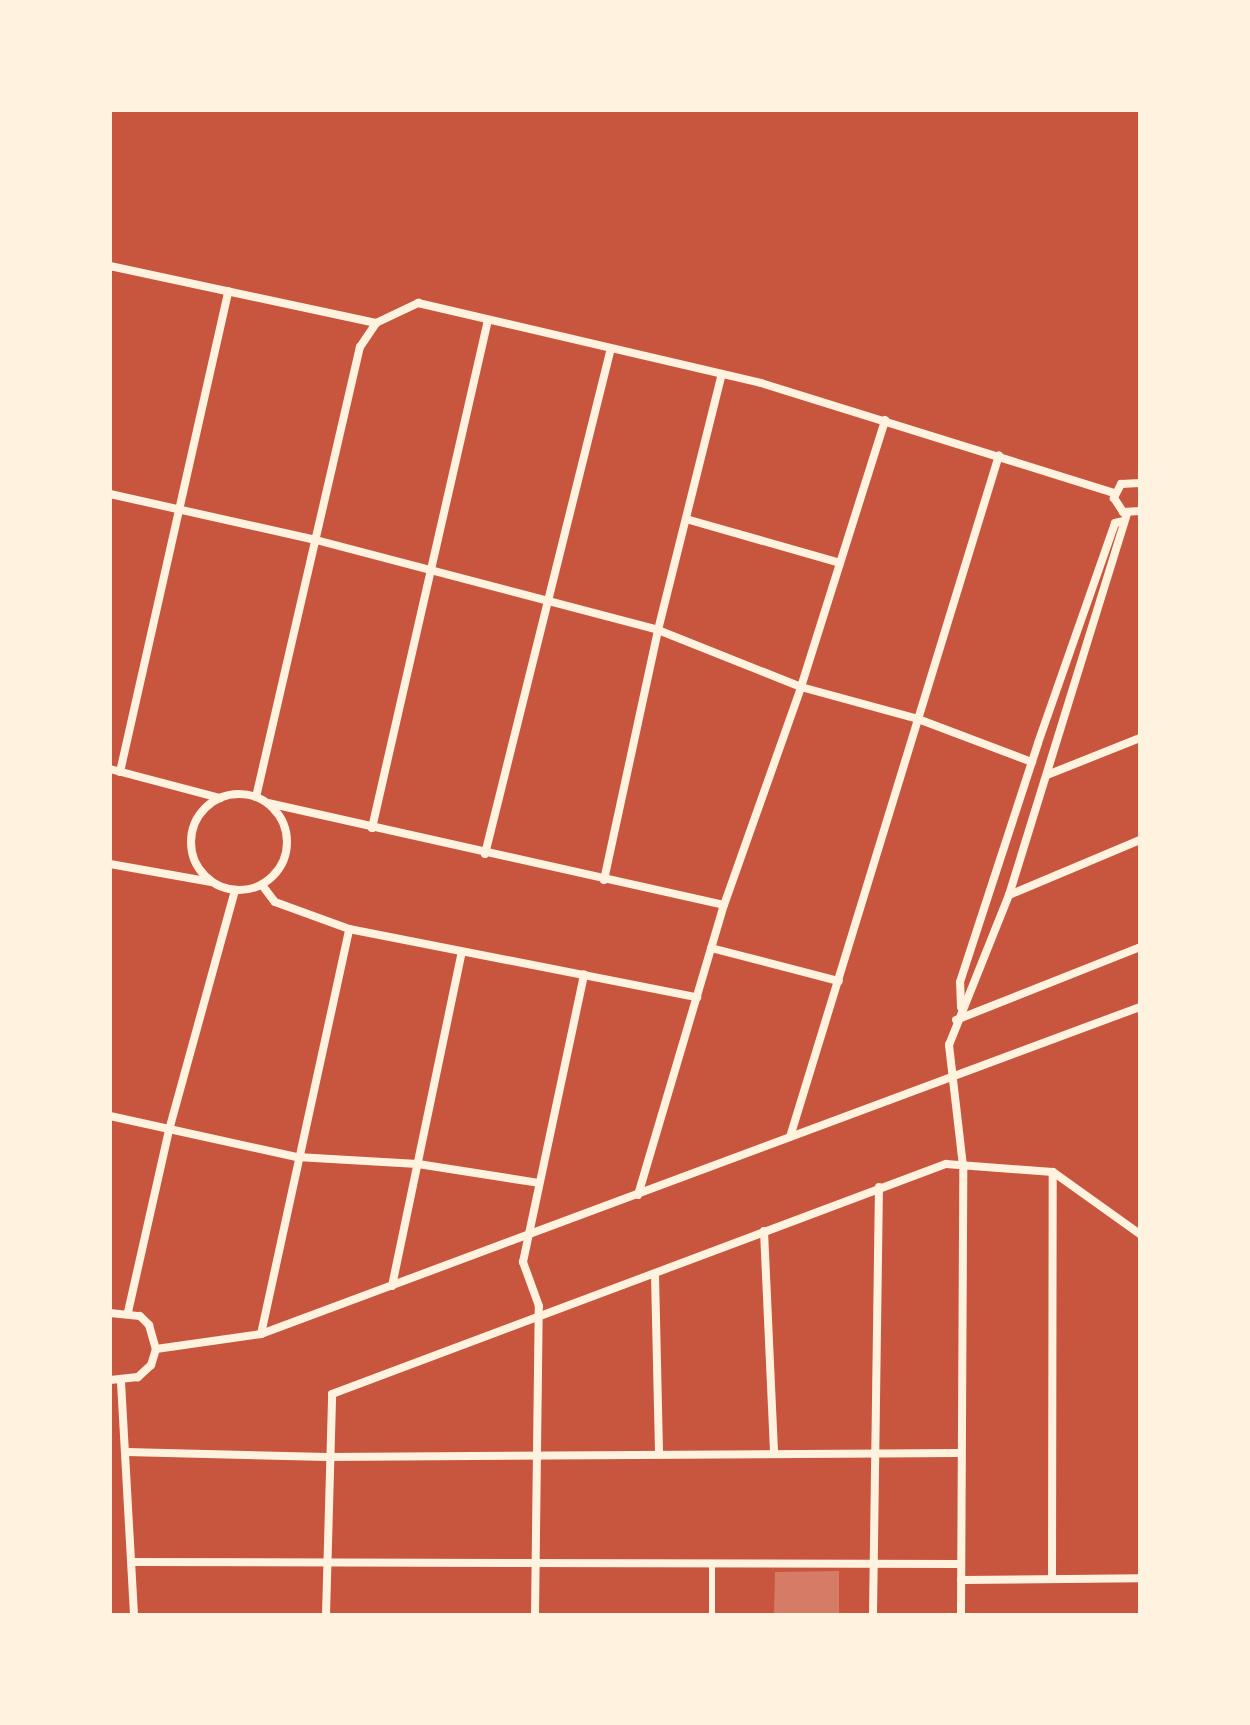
<!DOCTYPE html>
<html>
<head>
<meta charset="utf-8">
<style>
  body { margin:0 }
  #map { position:relative; width:1250px; height:1725px; overflow:hidden; background:#c8553d; font-family:"Alegreya Sans",sans-serif }
  div>[style] { position:absolute }
  .building>* { inset:0; background:#d67c66 }
  .pedestrian>* { height:6px; margin:-3px; padding:0 3px; transform-origin:3px; border-radius:3px; background:#fff3e0 }
  .minor>* { height:8px; margin:-4px; padding:0 4px; transform-origin:4px; border-radius:4px; background:#fff3e0 }
  .minor>.ring { margin:-4px; padding:0; box-sizing:content-box; background:none; border:8px solid #fff3e0; border-radius:50% }
  span { translate:-50% -50%; white-space:nowrap; text-align:center; line-height:1.15; -webkit-text-stroke:7px #fff3e0; paint-order:stroke }
  .frame { position:absolute; inset:0; border:112px solid #fff3e0; pointer-events:none }
</style>
</head>
<body>
<div id="map">
  <div class="building">
    <i style="clip-path:polygon(839px 1571px,839px 1615px,774px 1615px,775px 1572px)"></i>
  </div>
  <div class="pedestrian">
    <i style="left:712px;top:1564px;width:51px;rotate:90deg"></i>
  </div>
  <div class="minor">
    <i style="left:110px;top:266px;width:272px;rotate:12.1deg"></i>
    <i style="left:376px;top:323px;width:47px;rotate:-25.5deg"></i>
    <i style="left:418px;top:303px;width:352px;rotate:13.1deg"></i>
    <i style="left:761px;top:383px;width:371px;rotate:17.3deg"></i>
    <i style="left:1140px;top:483px;width:19px;rotate:177deg"></i>
    <i style="left:1121px;top:484px;width:16px;rotate:117deg"></i>
    <i style="left:1114px;top:498px;width:17px;rotate:57deg"></i>
    <i style="left:1123px;top:512px;width:17px;rotate:-3deg"></i>
    <i style="left:110px;top:494px;width:211px;rotate:12.6deg"></i>
    <i style="left:316px;top:540px;width:354px;rotate:14.7deg"></i>
    <i style="left:658px;top:630px;width:154px;rotate:21.7deg"></i>
    <i style="left:801px;top:687px;width:121px;rotate:15.3deg"></i>
    <i style="left:918px;top:719px;width:122px;rotate:20.7deg"></i>
    <i style="left:686px;top:519px;width:160px;rotate:15.9deg"></i>
    <i style="left:110px;top:769px;width:114px;rotate:14.8deg"></i>
    <i style="left:120px;top:772px;width:493px;rotate:-77.3deg"></i>
    <i style="left:1047px;top:775px;width:100px;rotate:-21.7deg"></i>
    <i class="ring" style="left:191px;top:794px;width:88px;height:88px"></i>
    <i style="left:256px;top:797px;width:462px;rotate:-77deg"></i>
    <i style="left:360px;top:347px;width:29px;rotate:-56deg"></i>
    <i style="left:268px;top:803px;width:467px;rotate:12.6deg"></i>
    <i style="left:372px;top:828px;width:521px;rotate:-77.14deg"></i>
    <i style="left:485px;top:854px;width:521px;rotate:-76.02deg"></i>
    <i style="left:110px;top:864px;width:103px;rotate:10.1deg"></i>
    <i style="left:604px;top:880px;width:256px;rotate:-77.8deg"></i>
    <i style="left:658px;top:630px;width:264px;rotate:-76deg"></i>
    <i style="left:262px;top:885px;width:21px;rotate:53deg"></i>
    <i style="left:275px;top:902px;width:79px;rotate:20deg"></i>
    <i style="left:349px;top:929px;width:355px;rotate:11.1deg"></i>
    <i style="left:1009px;top:895px;width:142px;rotate:-22.8deg"></i>
    <i style="left:711px;top:948px;width:132px;rotate:14.5deg"></i>
    <i style="left:961px;top:1007px;width:25px;rotate:-92deg"></i>
    <i style="left:960px;top:982px;width:251px;rotate:-71.9deg"></i>
    <i style="left:1038px;top:743px;width:233px;rotate:-70.7deg"></i>
    <i style="left:1115px;top:523px;width:9px;rotate:-13deg"></i>
    <i style="left:956px;top:1020px;width:198px;rotate:-21.6deg"></i>
    <i style="left:110px;top:1116px;width:191px;rotate:12.4deg"></i>
    <i style="left:297px;top:1157px;width:121px;rotate:3.3deg"></i>
    <i style="left:418px;top:1164px;width:122px;rotate:8.9deg"></i>
    <i style="left:790px;top:1137px;width:713px;rotate:-72.96deg"></i>
    <i style="left:638px;top:1195px;width:302px;rotate:-73.5deg"></i>
    <i style="left:724px;top:905px;width:231px;rotate:-70.5deg"></i>
    <i style="left:801px;top:687px;width:280px;rotate:-72.5deg"></i>
    <i style="left:764px;top:1231px;width:221px;rotate:87.4deg"></i>
    <i style="left:655px;top:1275px;width:179px;rotate:88.7deg"></i>
    <i style="left:392px;top:1286px;width:341px;rotate:-78.2deg"></i>
    <i style="left:128px;top:1312px;width:187px;rotate:-77.3deg"></i>
    <i style="left:169px;top:1130px;width:248px;rotate:-74.6deg"></i>
    <i style="left:110px;top:1313px;width:30px;rotate:6deg"></i>
    <i style="left:140px;top:1316px;width:13px;rotate:45deg"></i>
    <i style="left:149px;top:1325px;width:25px;rotate:74deg"></i>
    <i style="left:156px;top:1349px;width:17px;rotate:107deg"></i>
    <i style="left:151px;top:1365px;width:18px;rotate:137deg"></i>
    <i style="left:138px;top:1377px;width:28px;rotate:174deg"></i>
    <i style="left:261px;top:1334px;width:414px;rotate:-77.7deg"></i>
    <i style="left:156px;top:1349px;width:106px;rotate:-8.1deg"></i>
    <i style="left:261px;top:1334px;width:938px;rotate:-20.41deg"></i>
    <i style="left:121px;top:1382px;width:233px;rotate:86.8deg"></i>
    <i style="left:126px;top:1452px;width:201px;rotate:1.4deg"></i>
    <i style="left:327px;top:1457px;width:632px;rotate:-0.36deg"></i>
    <i style="left:132px;top:1562px;width:828px;rotate:0.14deg"></i>
    <i style="left:1052px;top:1579px;width:407px;rotate:-89.9deg"></i>
    <i style="left:961px;top:1580px;width:179px;rotate:-0.6deg"></i>
    <i style="left:326px;top:1615px;width:221px;rotate:-88.4deg"></i>
    <i style="left:332px;top:1394px;width:656px;rotate:-20.54deg"></i>
    <i style="left:946px;top:1164px;width:107px;rotate:4.3deg"></i>
    <i style="left:1053px;top:1172px;width:107px;rotate:35.5deg"></i>
    <i style="left:535px;top:1615px;width:309px;rotate:-89.3deg"></i>
    <i style="left:539px;top:1306px;width:47px;rotate:-110deg"></i>
    <i style="left:523px;top:1262px;width:294px;rotate:-78deg"></i>
    <i style="left:873px;top:1615px;width:428px;rotate:-89.2deg"></i>
    <i style="left:961px;top:1615px;width:449px;rotate:-89.7deg"></i>
    <i style="left:963px;top:1166px;width:122px;rotate:-96.6deg"></i>
    <i style="left:949px;top:1045px;width:162px;rotate:-68.2deg"></i>
    <i style="left:1009px;top:895px;width:400px;rotate:-72.8deg"></i>
  </div>
  <div class="frame"></div>
</div>
</body>
</html>
